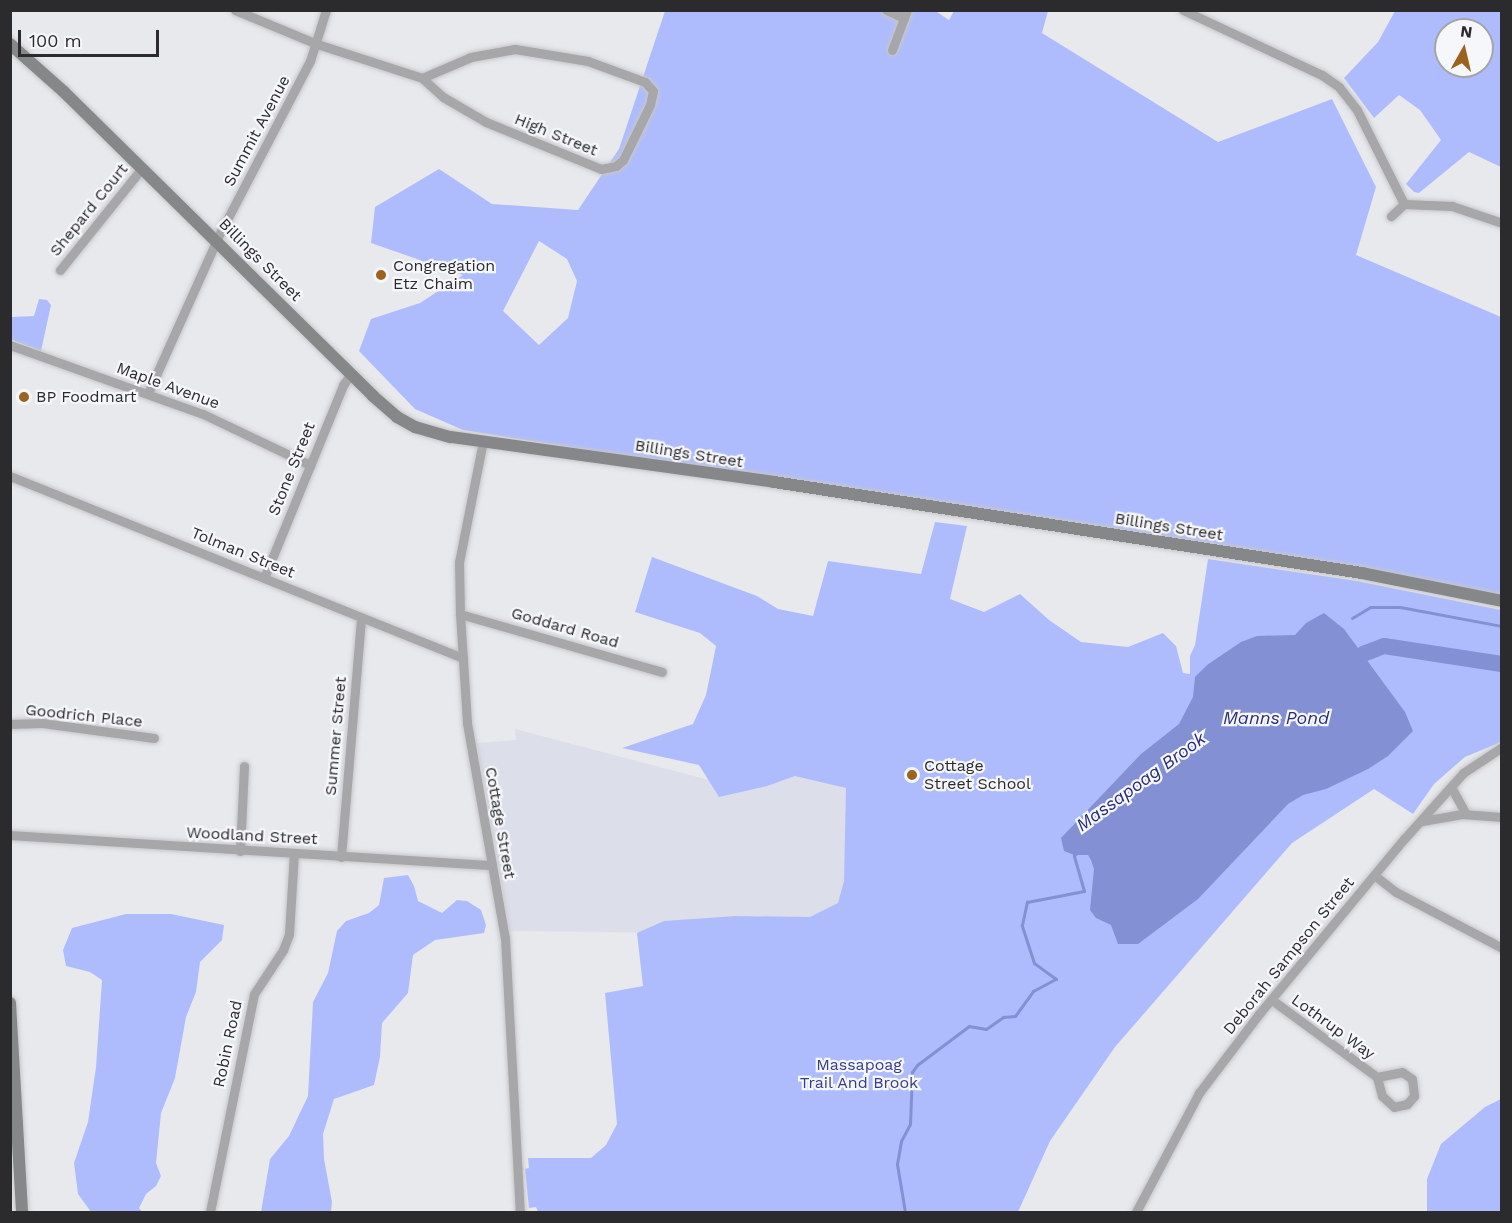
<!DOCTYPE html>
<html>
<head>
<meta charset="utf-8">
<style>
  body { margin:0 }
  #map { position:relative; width:1512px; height:1223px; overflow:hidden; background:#e8e9ed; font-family:"Work Sans",sans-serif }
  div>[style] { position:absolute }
  .built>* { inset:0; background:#dcdfea }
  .green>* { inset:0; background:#aebcfe }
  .water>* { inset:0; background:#8390d3 }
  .stream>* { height:3px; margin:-1.5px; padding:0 1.5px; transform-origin:1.5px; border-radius:1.5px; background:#8390d3 }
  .river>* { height:16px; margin:-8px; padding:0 8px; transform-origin:8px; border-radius:8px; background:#8390d3 }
  .roads { filter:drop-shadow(0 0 2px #c6c7ca) drop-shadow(0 0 2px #c6c7ca) }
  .street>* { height:9px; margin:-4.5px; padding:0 4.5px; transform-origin:4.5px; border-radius:4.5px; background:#a7a7a9 }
  .secondary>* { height:12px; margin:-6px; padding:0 6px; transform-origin:6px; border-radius:6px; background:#868789 }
  .dots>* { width:16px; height:16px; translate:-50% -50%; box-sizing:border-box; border:3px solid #f6f7fa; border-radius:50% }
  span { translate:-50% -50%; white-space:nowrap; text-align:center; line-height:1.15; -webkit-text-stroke:4.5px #f6f7fa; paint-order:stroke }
  .street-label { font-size:16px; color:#2b2b2d }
  .poi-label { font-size:16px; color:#2b2b2d }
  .left { translate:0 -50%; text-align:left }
  .park-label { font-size:16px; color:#343c8b }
  .water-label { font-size:18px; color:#272b79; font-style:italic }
  .frame { position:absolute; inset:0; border:12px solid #2b2b2d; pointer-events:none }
  .north { position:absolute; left:1434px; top:18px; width:60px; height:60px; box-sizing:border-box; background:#f6f7fa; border:2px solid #a5a5a8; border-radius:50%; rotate:8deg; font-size:16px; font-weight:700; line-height:24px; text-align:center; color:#2b2b2d }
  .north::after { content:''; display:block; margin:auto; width:21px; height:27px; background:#9c6220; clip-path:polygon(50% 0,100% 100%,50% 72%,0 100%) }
  .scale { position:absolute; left:18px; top:30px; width:141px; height:27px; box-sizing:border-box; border:3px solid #2b2b2d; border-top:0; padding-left:8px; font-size:18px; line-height:21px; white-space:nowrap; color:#2b2b2d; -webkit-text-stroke:4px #f6f7fa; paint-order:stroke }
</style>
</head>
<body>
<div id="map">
  <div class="built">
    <i style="clip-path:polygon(751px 615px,1000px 909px,674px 933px,510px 931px,477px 743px,516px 740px,515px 729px,709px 780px)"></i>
  </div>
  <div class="green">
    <i style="clip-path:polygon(evenodd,934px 10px,949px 20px,954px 11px,1048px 11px,1042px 33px,1218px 142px,1332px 99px,1376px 187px,1356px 255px,1501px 317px,1501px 595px,463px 430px,415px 409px,359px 351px,371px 319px,420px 303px,463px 275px,371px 243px,375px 207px,439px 169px,492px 204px,578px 210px,619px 149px,665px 11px,934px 10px,539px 241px,567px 259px,577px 281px,568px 318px,539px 345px,503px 311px,539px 241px)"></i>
    <i style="clip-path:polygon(evenodd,1395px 11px,1501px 11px,1501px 167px,1469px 152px,1419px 193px,1414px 192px,1406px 184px,1441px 140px,1420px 110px,1399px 95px,1374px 118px,1344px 78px,1378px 42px,1395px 11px,1446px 30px,1482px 30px,1482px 66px,1446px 66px,1446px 30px)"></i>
    <i style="clip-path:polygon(39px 299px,47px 300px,51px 305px,41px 351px,10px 339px,11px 317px,34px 316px)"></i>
    <i style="clip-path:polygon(935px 522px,967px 526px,950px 599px,984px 612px,1020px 594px,1049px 620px,1081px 642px,1128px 647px,1163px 633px,1176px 646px,1183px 673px,1190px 674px,1190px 656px,1195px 645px,1208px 559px,1357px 581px,1501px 610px,1501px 742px,1465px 757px,1434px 784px,1413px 814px,1374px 789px,1292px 843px,1115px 1047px,1050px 1141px,1018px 1212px,538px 1212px,536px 1207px,529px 1208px,525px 1169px,529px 1168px,528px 1158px,591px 1158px,606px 1145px,617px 1124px,605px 993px,643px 986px,637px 933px,664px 921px,736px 916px,810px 917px,838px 903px,844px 881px,846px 788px,795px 776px,767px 786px,719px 797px,699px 765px,622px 748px,693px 724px,706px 695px,716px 646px,700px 633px,635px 612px,652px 557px,757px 596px,778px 609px,813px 616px,828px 561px,921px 574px)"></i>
    <i style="clip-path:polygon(408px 875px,414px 886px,418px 901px,442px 913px,457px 900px,467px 901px,481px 910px,486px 925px,484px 933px,435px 940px,413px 955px,408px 993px,382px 1023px,380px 1057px,374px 1085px,334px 1099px,323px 1134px,324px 1159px,332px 1202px,331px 1212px,261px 1212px,270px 1159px,289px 1136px,308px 1096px,313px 1002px,328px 973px,337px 931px,346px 921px,369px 913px,379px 905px,384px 878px)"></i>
    <i style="clip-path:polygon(126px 914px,171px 914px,224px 925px,222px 940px,200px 962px,196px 992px,186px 1017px,175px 1078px,161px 1113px,156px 1163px,161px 1176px,156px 1186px,146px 1194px,139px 1208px,142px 1212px,91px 1212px,78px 1194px,74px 1163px,88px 1122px,96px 1067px,102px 980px,90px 972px,66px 966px,63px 950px,72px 928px)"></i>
    <i style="clip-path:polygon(1501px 1099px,1501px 1212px,1427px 1212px,1427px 1179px,1441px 1144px,1485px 1107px)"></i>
  </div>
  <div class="water">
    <i style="clip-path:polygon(1324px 613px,1344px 629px,1405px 712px,1413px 731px,1388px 756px,1368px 769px,1326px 789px,1303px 795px,1288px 804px,1198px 899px,1138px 944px,1118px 944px,1111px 925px,1096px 918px,1090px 910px,1094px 869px,1091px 860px,1088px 855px,1074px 855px,1064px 851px,1061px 838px,1141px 754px,1179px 724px,1193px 697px,1195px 677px,1207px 665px,1241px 642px,1257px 636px,1295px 635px,1306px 623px)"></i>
  </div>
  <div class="stream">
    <i style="left:1352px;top:618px;width:21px;rotate:-31deg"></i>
    <i style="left:1370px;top:607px;width:30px"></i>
    <i style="left:1400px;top:607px;width:104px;rotate:10.6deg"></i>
    <i style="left:905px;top:1212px;width:49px;rotate:-99.5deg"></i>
    <i style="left:897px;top:1164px;width:23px;rotate:-80deg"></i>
    <i style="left:901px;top:1141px;width:19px;rotate:-62deg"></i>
    <i style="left:910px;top:1124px;width:52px;rotate:-87.8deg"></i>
    <i style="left:912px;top:1072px;width:9px;rotate:-54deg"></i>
    <i style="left:917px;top:1065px;width:65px;rotate:-36.9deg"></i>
    <i style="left:969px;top:1026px;width:17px;rotate:10deg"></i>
    <i style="left:986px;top:1029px;width:21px;rotate:-35deg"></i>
    <i style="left:1003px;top:1017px;width:12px;rotate:-5deg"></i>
    <i style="left:1015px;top:1016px;width:31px;rotate:-54deg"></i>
    <i style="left:1033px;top:991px;width:26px;rotate:-28deg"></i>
    <i style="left:1056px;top:979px;width:27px;rotate:-144deg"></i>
    <i style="left:1034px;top:963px;width:40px;rotate:-108deg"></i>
    <i style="left:1022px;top:925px;width:24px;rotate:-78deg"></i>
    <i style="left:1027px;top:902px;width:58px;rotate:-10.9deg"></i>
    <i style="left:1084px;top:891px;width:37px;rotate:-106deg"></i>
    <i style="left:1074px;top:855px;width:4px;rotate:-34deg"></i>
  </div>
  <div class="river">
    <i style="left:1363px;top:654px;width:22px;rotate:-21deg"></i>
    <i style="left:1384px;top:646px;width:119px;rotate:8.7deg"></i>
  </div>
  <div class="roads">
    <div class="street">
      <i style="left:235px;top:10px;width:89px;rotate:22.5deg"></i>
      <i style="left:317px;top:44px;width:110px;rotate:17.9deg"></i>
      <i style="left:422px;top:78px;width:28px;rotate:42deg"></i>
      <i style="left:443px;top:97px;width:50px;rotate:30.2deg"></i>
      <i style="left:486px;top:122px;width:124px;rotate:22.2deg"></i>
      <i style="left:601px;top:169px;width:15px;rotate:-11deg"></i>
      <i style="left:616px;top:166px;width:9px;rotate:-41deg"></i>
      <i style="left:623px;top:160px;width:61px;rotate:-63.9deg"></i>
      <i style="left:650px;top:105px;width:14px;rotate:-78deg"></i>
      <i style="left:653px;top:91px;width:12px;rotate:-132deg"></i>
      <i style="left:645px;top:82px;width:61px;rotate:-159.8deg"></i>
      <i style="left:588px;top:61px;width:74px;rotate:-170.7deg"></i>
      <i style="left:515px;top:49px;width:45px;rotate:169.7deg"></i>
      <i style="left:471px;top:57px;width:53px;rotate:156.8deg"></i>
      <i style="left:886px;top:10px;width:20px;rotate:24deg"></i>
      <i style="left:1183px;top:10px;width:153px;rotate:25.1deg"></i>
      <i style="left:1322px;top:75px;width:21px;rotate:35deg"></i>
      <i style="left:1339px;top:87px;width:29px;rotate:52deg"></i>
      <i style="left:1357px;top:110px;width:105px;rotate:63.4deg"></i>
      <i style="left:1404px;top:204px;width:18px;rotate:137deg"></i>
      <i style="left:892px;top:50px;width:43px;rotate:-69.4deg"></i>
      <i style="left:1404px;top:204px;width:48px;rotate:2.4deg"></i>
      <i style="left:1452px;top:206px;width:53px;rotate:18.8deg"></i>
      <i style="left:60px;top:270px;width:131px;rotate:-51.2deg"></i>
      <i style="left:10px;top:345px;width:205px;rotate:19.7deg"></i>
      <i style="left:203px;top:414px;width:119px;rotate:25.5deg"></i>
      <i style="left:148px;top:393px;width:175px;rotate:-65.8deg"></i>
      <i style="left:220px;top:233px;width:194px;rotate:-62.4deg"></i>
      <i style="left:310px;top:61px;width:53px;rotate:-72.6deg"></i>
      <i style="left:483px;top:441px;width:123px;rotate:101.2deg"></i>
      <i style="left:459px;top:562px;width:52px;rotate:88.9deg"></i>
      <i style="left:460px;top:614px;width:109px;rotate:86.3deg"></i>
      <i style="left:467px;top:723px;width:218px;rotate:80deg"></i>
      <i style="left:505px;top:938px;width:274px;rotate:86.9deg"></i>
      <i style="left:10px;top:476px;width:488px;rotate:21.9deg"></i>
      <i style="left:264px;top:578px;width:209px;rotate:-67.7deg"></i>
      <i style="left:343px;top:385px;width:14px;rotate:-54deg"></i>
      <i style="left:460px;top:614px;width:210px;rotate:16deg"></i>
      <i style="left:10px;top:724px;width:32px;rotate:-2deg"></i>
      <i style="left:42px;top:723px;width:113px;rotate:7.6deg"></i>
      <i style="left:1451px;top:787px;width:31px;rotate:61deg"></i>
      <i style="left:1422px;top:821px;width:41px;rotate:-9.9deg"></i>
      <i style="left:1462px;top:814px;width:40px;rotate:4.3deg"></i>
      <i style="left:10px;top:835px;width:483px;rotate:3.6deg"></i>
      <i style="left:240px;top:851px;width:85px;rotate:-87.3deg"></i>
      <i style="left:341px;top:857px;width:240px;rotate:-85.2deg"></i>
      <i style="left:1374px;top:875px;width:28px;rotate:38deg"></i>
      <i style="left:1396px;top:892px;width:120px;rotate:27.8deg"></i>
      <i style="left:1272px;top:1000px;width:130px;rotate:36.3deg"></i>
      <i style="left:1377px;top:1077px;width:25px;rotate:-11deg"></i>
      <i style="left:1402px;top:1072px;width:12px;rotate:35deg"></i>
      <i style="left:1412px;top:1079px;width:17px;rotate:83deg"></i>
      <i style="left:1414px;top:1096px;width:11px;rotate:131deg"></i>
      <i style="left:1407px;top:1104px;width:13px;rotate:167deg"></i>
      <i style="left:1394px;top:1107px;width:16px;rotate:-137deg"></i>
      <i style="left:1382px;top:1096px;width:20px;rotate:-105deg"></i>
      <i style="left:210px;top:1212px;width:222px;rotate:-78.6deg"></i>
      <i style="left:254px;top:994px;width:53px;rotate:-56.6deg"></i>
      <i style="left:283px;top:950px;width:17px;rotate:-69deg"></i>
      <i style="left:289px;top:934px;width:81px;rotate:-86.5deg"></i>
      <i style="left:1136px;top:1212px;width:135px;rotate:-62.1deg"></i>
      <i style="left:1199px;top:1093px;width:99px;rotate:-52.8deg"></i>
      <i style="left:1259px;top:1014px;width:227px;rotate:-50.4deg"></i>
      <i style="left:1404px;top:839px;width:89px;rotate:-48.2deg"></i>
      <i style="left:1463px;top:773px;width:47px;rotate:-33.7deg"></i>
    </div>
    <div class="secondary">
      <i style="left:10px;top:44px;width:72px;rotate:41.6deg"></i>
      <i style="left:64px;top:92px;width:433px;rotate:44.5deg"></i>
      <i style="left:373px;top:396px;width:32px;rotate:41deg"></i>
      <i style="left:397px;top:417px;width:21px;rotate:29deg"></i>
      <i style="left:415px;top:427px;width:37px;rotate:16deg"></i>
      <i style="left:451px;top:437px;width:326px;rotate:7.9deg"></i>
      <i style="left:774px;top:482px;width:595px;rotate:8.8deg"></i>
      <i style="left:1362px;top:573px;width:143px;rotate:11.3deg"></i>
      <i style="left:10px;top:1003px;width:209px;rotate:86.7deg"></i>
    </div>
  </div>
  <div class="dots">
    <i style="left:381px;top:275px;background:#9c6220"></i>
    <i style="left:24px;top:397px;background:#9c6220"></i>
    <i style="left:912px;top:775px;background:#9c6220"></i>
  </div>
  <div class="street-label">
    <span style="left:257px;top:131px;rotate:-62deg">Summit Avenue</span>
    <span style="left:556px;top:135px;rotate:22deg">High Street</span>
    <span style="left:89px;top:210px;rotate:-51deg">Shepard Court</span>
    <span style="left:260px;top:260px;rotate:45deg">Billings Street</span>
    <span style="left:168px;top:386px;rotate:20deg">Maple Avenue</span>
    <span style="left:689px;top:454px;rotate:9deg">Billings Street</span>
    <span style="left:292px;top:469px;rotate:-68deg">Stone Street</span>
    <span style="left:1169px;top:527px;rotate:9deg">Billings Street</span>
    <span style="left:243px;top:553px;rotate:22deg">Tolman Street</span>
    <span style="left:565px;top:628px;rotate:16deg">Goddard Road</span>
    <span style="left:84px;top:716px;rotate:6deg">Goodrich Place</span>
    <span style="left:336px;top:736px;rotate:-85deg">Summer Street</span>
    <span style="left:500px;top:823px;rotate:80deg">Cottage Street</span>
    <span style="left:252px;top:836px;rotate:3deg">Woodland Street</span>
    <span style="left:1289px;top:956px;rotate:-51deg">Deborah Sampson Street</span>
    <span style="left:1333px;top:1027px;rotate:36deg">Lothrup Way</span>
    <span style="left:228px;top:1044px;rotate:-78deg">Robin Road</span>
  </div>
  <div class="poi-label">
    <span class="left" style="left:393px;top:275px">Congregation<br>Etz Chaim</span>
    <span class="left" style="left:36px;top:397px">BP Foodmart</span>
    <span class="left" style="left:924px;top:775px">Cottage<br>Street School</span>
  </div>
  <div class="park-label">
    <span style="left:859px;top:1074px">Massapoag<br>Trail And Brook</span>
  </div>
  <div class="water-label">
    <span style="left:1276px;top:718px">Manns Pond</span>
    <span style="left:1141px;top:782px;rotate:-36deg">Massapoag Brook</span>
  </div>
  <div class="frame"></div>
  <div class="north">N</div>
  <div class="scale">100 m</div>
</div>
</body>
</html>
